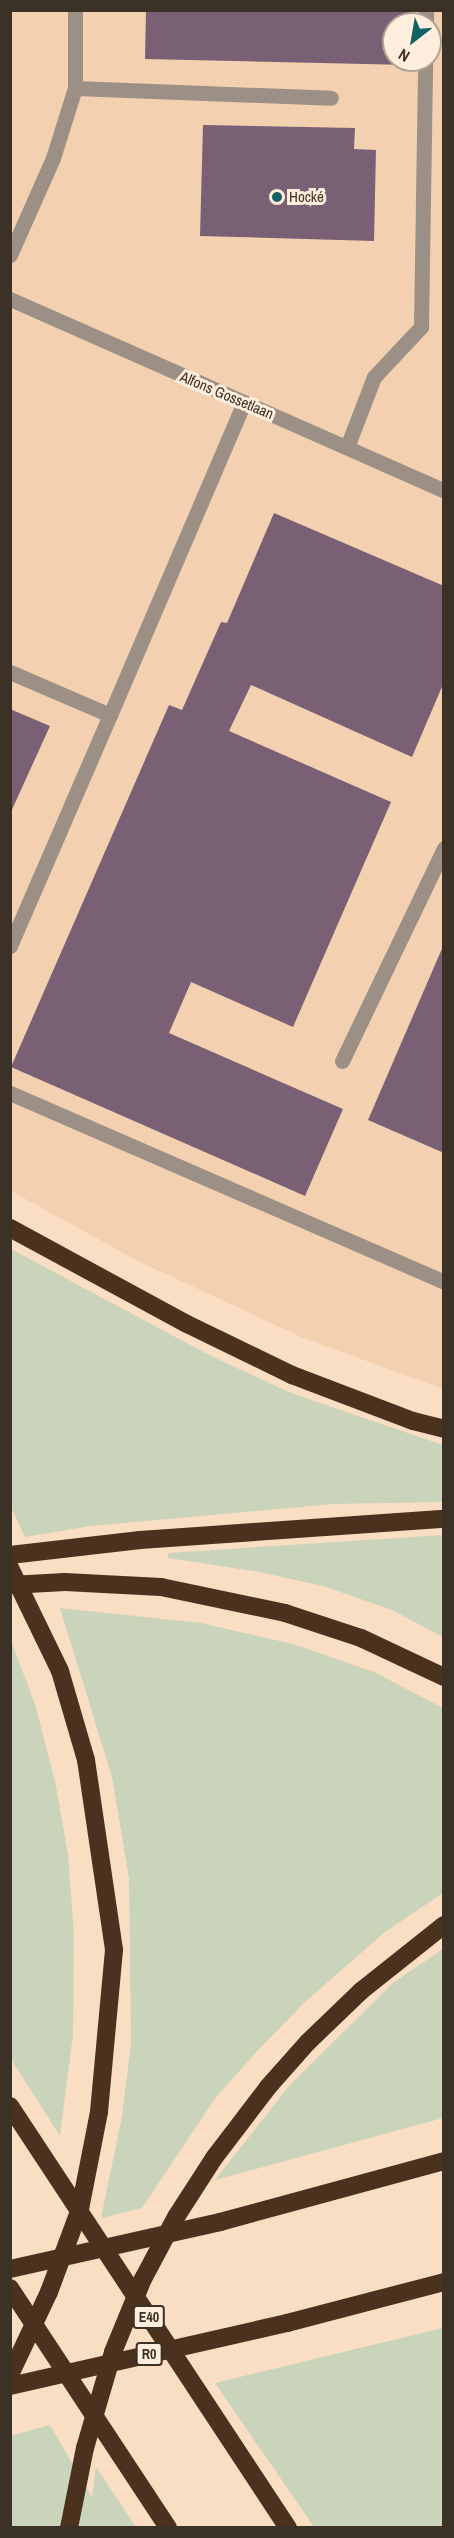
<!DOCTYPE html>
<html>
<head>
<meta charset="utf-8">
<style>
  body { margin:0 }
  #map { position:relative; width:454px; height:2538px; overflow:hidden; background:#fadec3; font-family:"Archivo Narrow",sans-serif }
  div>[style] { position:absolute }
  .built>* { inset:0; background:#f3d1b0 }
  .green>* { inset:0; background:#c9d4ba }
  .building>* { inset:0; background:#7a6075 }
  .minor>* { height:15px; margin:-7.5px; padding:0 7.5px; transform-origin:7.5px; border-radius:7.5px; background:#9c8f85 }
  .highway>* { height:18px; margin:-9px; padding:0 9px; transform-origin:9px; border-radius:9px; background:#4b321f }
  .highway-bridge>* { height:18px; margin:-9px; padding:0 9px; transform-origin:9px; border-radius:9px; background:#4b321f }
  .dots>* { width:16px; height:16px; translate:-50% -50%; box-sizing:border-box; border:3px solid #fed; border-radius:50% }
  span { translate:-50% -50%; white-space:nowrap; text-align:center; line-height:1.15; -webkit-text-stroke:6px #fed; paint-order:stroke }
  .shield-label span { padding:2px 4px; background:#fed; border:2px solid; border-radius:4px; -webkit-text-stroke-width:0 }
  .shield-label { font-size:14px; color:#3c3126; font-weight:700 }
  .poi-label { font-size:15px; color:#3c3126 }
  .left { translate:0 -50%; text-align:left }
  .street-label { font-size:15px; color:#3c3126 }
  .frame { position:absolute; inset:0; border:12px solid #3c3126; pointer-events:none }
  .north { position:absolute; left:382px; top:12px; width:60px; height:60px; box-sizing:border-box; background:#fed; border:2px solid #b1a294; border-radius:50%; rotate:211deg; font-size:16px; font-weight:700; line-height:24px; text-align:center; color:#3c3126 }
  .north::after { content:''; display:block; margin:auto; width:21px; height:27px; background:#126265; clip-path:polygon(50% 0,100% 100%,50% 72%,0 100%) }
</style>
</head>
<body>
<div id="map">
  <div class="built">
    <i style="clip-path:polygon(evenodd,11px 11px,443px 11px,443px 1389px,301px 1337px,136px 1260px,11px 1191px,11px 11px,394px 24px,430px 24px,430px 60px,394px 60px,394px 24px)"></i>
  </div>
  <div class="green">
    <i style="clip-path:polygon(11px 1249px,209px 1355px,291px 1393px,443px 1445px,443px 1502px,333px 1504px,91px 1526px,25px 1537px,11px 1507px)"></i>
    <i style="clip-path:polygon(443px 1535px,443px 1637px,392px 1610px,323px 1586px,259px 1572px,168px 1558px,168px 1553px)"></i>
    <i style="clip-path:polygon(60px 1608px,201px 1623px,293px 1644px,374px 1672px,443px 1708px,443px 1893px,385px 1932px,304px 2003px,260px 2048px,216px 2097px,142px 2208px,101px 2218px,122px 2116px,131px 2043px,129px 1878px,112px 1777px)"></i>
    <i style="clip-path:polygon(11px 1641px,35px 1704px,55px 1781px,68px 1854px,74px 1935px,73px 2034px,60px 2136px,11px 2059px)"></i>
    <i style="clip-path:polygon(443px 1949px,443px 2118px,215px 2180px,289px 2086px,394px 1982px)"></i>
    <i style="clip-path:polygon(443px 2328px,443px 2527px,314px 2527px,215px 2383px)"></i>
    <i style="clip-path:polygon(50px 2425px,92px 2497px,96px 2467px,136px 2527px,11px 2527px,10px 2436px)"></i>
  </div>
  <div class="building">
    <i style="clip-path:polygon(146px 10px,410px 10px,410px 24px,394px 24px,394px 60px,409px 60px,409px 65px,145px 59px)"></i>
    <i style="clip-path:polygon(203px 125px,355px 128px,354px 149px,376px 150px,374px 241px,200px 236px)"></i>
    <i style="clip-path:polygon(274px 513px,444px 586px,444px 682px,412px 757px,251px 685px,229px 731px,391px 802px,293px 1027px,191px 982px,169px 1033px,343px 1109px,305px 1196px,11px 1067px,169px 705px,182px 710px,221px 622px,227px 623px)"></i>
    <i style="clip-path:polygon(10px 709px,50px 726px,10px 814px)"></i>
    <i style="clip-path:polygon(444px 944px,444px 1153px,368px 1120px)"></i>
  </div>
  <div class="minor">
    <i style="left:426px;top:24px;width:14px;rotate:-90deg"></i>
    <i style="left:75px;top:88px;width:256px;rotate:2.2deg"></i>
    <i style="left:10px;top:255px;width:106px;rotate:-66.1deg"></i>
    <i style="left:53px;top:158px;width:73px;rotate:-72.6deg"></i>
    <i style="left:75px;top:88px;width:78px;rotate:-90deg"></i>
    <i style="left:10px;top:299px;width:474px;rotate:23.8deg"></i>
    <i style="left:347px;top:447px;width:75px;rotate:-68.9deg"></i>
    <i style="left:374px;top:377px;width:69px;rotate:-46.8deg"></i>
    <i style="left:421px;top:327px;width:267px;rotate:-89.1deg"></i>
    <i style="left:10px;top:672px;width:109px;rotate:23.3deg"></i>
    <i style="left:110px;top:715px;width:340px;rotate:-66.8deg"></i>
    <i style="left:10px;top:946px;width:252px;rotate:-66.6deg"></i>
    <i style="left:342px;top:1061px;width:236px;rotate:-64.4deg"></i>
    <i style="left:10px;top:1093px;width:473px;rotate:23.5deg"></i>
  </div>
  <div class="highway">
    <i style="left:10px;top:1228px;width:201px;rotate:28.5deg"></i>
    <i style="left:187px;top:1324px;width:117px;rotate:25.9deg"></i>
    <i style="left:292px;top:1375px;width:129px;rotate:20.8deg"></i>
    <i style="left:413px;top:1421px;width:32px;rotate:14deg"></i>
    <i style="left:10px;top:1555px;width:131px;rotate:-6.6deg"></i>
    <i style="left:140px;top:1540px;width:305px;rotate:-4deg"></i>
    <i style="left:10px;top:1585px;width:55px;rotate:-3.1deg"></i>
    <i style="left:65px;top:1582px;width:96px;rotate:3deg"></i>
    <i style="left:161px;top:1587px;width:127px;rotate:11.8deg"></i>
    <i style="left:285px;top:1613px;width:80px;rotate:18.2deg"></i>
    <i style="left:361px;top:1638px;width:92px;rotate:25.2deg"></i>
    <i style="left:10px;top:2106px;width:505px;rotate:56.62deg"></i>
    <i style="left:220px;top:2222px;width:232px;rotate:-15.2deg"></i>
    <i style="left:10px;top:2288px;width:287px;rotate:56.6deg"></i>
    <i style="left:287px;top:2323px;width:162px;rotate:-14.6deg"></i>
  </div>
  <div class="highway-bridge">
    <i style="left:10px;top:1568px;width:114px;rotate:64.1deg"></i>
    <i style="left:60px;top:1671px;width:93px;rotate:73.7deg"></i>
    <i style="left:86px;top:1760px;width:192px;rotate:81.6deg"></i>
    <i style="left:114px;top:1950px;width:163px;rotate:95.3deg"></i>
    <i style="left:99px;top:2112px;width:99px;rotate:101.1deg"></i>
    <i style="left:80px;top:2209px;width:89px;rotate:110.5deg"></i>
    <i style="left:49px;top:2292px;width:92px;rotate:115.2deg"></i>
    <i style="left:10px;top:2269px;width:215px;rotate:-12.6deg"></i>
    <i style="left:10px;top:2386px;width:284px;rotate:-12.8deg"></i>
    <i style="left:69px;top:2528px;width:82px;rotate:-78.7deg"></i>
    <i style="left:85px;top:2448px;width:100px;rotate:-73.7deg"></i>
    <i style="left:113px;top:2352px;width:79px;rotate:-67.7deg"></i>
    <i style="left:143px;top:2279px;width:70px;rotate:-62deg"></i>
    <i style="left:176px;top:2217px;width:70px;rotate:-57.2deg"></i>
    <i style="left:214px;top:2158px;width:89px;rotate:-52.7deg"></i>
    <i style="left:268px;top:2087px;width:60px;rotate:-48.4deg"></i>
    <i style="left:308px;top:2042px;width:74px;rotate:-43.9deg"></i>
    <i style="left:361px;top:1991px;width:106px;rotate:-38.5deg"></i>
  </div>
  <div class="dots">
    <i style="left:277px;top:197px;background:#126265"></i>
  </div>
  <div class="shield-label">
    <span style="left:149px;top:2317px">E40</span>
    <span style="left:149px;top:2354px">R0</span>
  </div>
  <div class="poi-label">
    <span class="left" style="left:289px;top:197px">Hocké</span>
  </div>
  <div class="street-label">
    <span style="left:227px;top:395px;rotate:23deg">Alfons Gossetlaan</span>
  </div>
  <div class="frame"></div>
  <div class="north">N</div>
</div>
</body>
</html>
